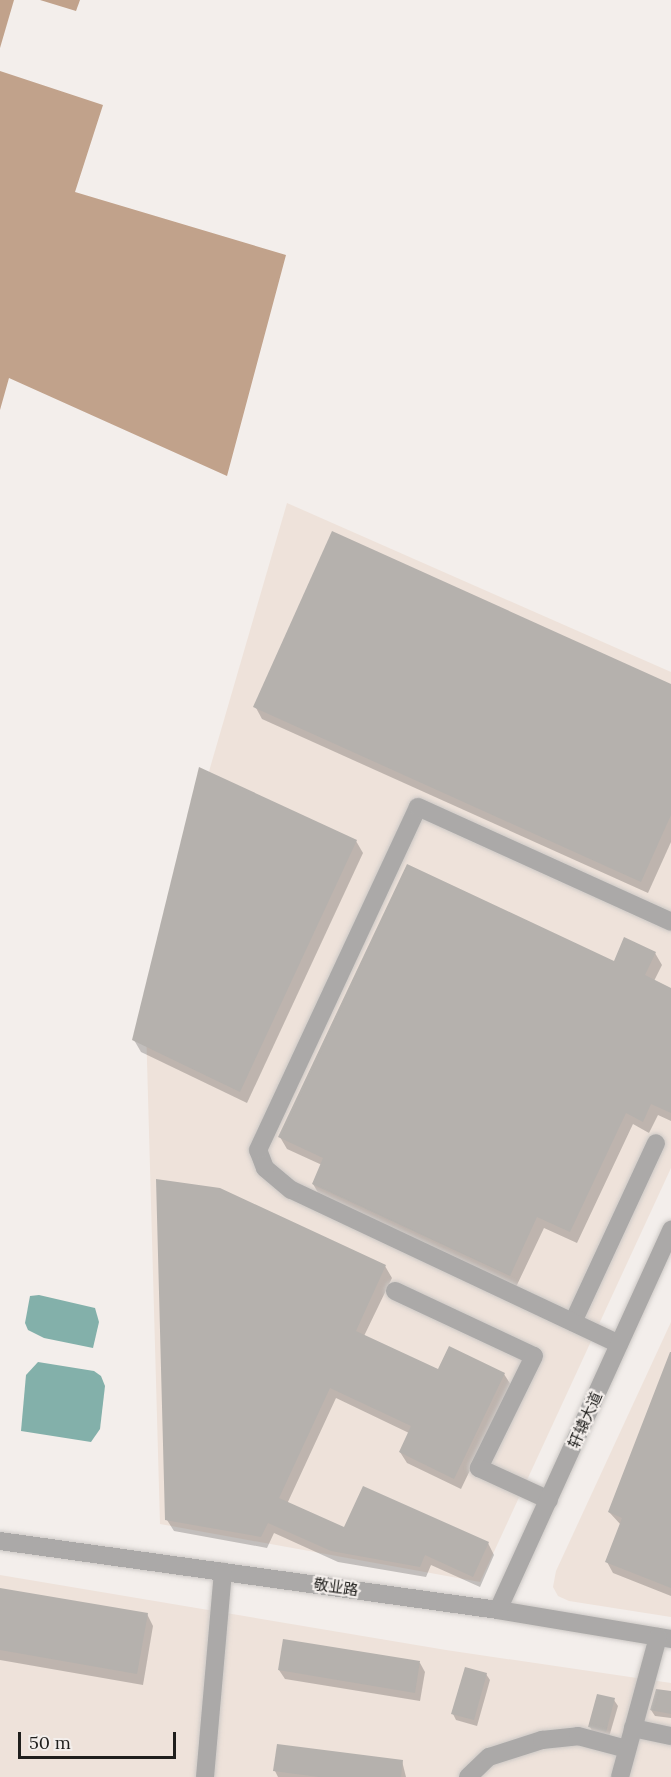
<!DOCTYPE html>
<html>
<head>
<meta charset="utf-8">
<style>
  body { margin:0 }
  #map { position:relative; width:671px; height:1777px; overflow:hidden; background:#f3eeeb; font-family:Lora,"Noto Sans SC",serif }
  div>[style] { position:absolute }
  .built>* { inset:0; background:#eee2da }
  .forest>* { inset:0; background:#c1a28b }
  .water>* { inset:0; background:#83b0aa }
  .shadow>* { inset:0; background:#0003 }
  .building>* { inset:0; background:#b5b1ad }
  .roads { filter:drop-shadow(0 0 2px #cdc9c6) drop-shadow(0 0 2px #cdc9c6) }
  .minor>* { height:18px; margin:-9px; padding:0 9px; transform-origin:9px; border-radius:9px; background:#aba9a8 }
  span { translate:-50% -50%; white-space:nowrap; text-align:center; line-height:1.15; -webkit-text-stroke:4.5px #f3eeeb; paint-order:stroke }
  .street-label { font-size:15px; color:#1f1e1c }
  .scale { position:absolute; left:18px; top:1732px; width:158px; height:27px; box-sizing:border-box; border:3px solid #1f1e1c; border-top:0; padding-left:8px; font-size:18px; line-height:21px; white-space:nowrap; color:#1f1e1c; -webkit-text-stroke:4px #f3eeeb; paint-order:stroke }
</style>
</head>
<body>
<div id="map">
  <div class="built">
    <i style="clip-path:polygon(287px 503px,671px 672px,671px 1168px,480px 1582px,160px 1524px,146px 1025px,210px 768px)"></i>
    <i style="clip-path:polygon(671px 1322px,671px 1617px,569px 1601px,558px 1596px,553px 1587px,556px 1571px)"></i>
    <i style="clip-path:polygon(0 1575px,446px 1650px,671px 1683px,671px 1777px,0 1777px)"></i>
  </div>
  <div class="forest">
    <i style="clip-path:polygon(0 0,14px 0,0 48px)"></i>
    <i style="clip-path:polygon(40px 0,80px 0,76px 11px)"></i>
    <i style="clip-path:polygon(0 71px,103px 105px,75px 192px,286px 255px,227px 476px,9px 378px,0 410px)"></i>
  </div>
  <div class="water">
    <i style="clip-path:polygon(39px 1295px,95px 1308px,99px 1322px,93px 1348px,44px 1338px,28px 1330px,25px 1323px,30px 1296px)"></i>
    <i style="clip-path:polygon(38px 1362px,94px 1371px,101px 1376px,105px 1386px,100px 1429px,91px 1442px,21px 1431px,26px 1375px)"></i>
  </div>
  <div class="shadow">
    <i style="clip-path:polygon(671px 685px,671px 842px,648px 893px,262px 719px,255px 706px)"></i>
    <i style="clip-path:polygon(356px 841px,363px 853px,247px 1103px,141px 1052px,134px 1040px)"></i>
    <i style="clip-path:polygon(655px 953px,662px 965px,654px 981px,671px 989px,671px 1121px,658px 1115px,649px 1133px,633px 1124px,577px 1243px,544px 1228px,516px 1287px,320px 1196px,313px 1184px,322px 1165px,287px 1149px,280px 1137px,614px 963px)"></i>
    <i style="clip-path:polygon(385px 1266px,392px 1278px,364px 1336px,439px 1371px,504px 1374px,511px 1385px,461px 1489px,407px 1463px,400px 1452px,409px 1433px,336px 1398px,287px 1504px,345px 1529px,488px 1543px,494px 1555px,480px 1587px,431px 1565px,426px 1577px,338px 1562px,274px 1533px,267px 1548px,174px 1531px,167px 1520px)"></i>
    <i style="clip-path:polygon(671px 1355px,671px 1596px,613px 1573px,607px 1562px,621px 1525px,609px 1512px)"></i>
    <i style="clip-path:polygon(0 1590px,147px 1614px,153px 1626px,143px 1685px,0 1660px)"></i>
    <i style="clip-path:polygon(420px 1663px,425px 1672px,420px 1701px,285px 1679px,279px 1670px)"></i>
    <i style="clip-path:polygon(486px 1674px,490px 1680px,477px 1726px,456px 1720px,453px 1714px)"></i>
    <i style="clip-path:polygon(671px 1693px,671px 1718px,655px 1716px,651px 1710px)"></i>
    <i style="clip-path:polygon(614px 1700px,618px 1706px,609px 1737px,593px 1733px,590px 1727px)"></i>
    <i style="clip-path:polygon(402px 1761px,406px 1777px,278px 1777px,275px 1771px)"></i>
  </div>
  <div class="building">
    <i style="clip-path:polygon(332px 531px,671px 684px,671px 815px,641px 882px,253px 707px)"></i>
    <i style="clip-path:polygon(199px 767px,357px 840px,240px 1092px,132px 1040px)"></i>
    <i style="clip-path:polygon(407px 864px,614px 961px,624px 937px,656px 952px,645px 975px,671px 988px,671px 1113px,651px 1104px,643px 1122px,626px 1113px,570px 1232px,537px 1217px,510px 1276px,312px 1184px,323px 1158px,278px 1137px)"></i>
    <i style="clip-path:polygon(156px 1179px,220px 1188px,386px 1265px,356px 1331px,438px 1369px,449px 1346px,505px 1373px,454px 1479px,399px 1452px,411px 1426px,330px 1388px,279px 1498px,344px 1527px,363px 1486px,489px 1542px,473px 1577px,425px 1555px,420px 1567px,331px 1551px,268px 1523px,261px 1537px,165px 1520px)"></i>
    <i style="clip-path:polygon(670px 1352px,671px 1352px,671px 1588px,605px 1562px,622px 1518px,608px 1512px)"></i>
    <i style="clip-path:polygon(0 1588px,148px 1613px,137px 1674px,0 1650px)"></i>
    <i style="clip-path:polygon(283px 1639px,420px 1661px,415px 1693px,278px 1670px)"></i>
    <i style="clip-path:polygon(465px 1667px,487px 1673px,474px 1720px,451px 1714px)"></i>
    <i style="clip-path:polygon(656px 1689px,671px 1691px,671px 1714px,650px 1710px)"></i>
    <i style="clip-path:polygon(597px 1694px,615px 1698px,606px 1732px,588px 1727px)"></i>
    <i style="clip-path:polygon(277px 1744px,403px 1760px,401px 1777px,319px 1777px,273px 1771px)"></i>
  </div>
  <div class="roads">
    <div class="minor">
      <i style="left:395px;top:1291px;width:153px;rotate:25.1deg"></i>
      <i style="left:534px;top:1356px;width:125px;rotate:116.2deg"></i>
      <i style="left:479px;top:1468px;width:77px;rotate:24.6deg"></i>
      <i style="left:573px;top:1322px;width:197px;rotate:-65.1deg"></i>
      <i style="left:619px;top:1344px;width:362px;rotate:-154.8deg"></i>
      <i style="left:291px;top:1190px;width:34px;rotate:-140deg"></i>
      <i style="left:265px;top:1168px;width:19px;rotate:-111deg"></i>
      <i style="left:258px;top:1150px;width:378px;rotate:-65deg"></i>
      <i style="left:418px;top:807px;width:278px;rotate:24.4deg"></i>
      <i style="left:0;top:1541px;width:503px;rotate:7.89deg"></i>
      <i style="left:498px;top:1610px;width:175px;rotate:9.5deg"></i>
      <i style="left:498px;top:1610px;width:418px;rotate:-65.5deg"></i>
      <i style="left:633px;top:1728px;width:39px;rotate:12deg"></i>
      <i style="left:205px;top:1777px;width:206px;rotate:-85deg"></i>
      <i style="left:468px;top:1777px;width:29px;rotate:-44deg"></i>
      <i style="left:489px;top:1757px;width:56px;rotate:-17.8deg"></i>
      <i style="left:542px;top:1740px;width:36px;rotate:-6deg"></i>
      <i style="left:578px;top:1736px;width:51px;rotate:14.9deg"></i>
      <i style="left:620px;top:1777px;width:145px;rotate:-74.8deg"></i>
    </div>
  </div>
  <div class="street-label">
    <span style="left:585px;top:1420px;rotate:-66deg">轩辕大道</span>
    <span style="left:336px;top:1587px;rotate:8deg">敬业路</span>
  </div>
  <div class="scale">50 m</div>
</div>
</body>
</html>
